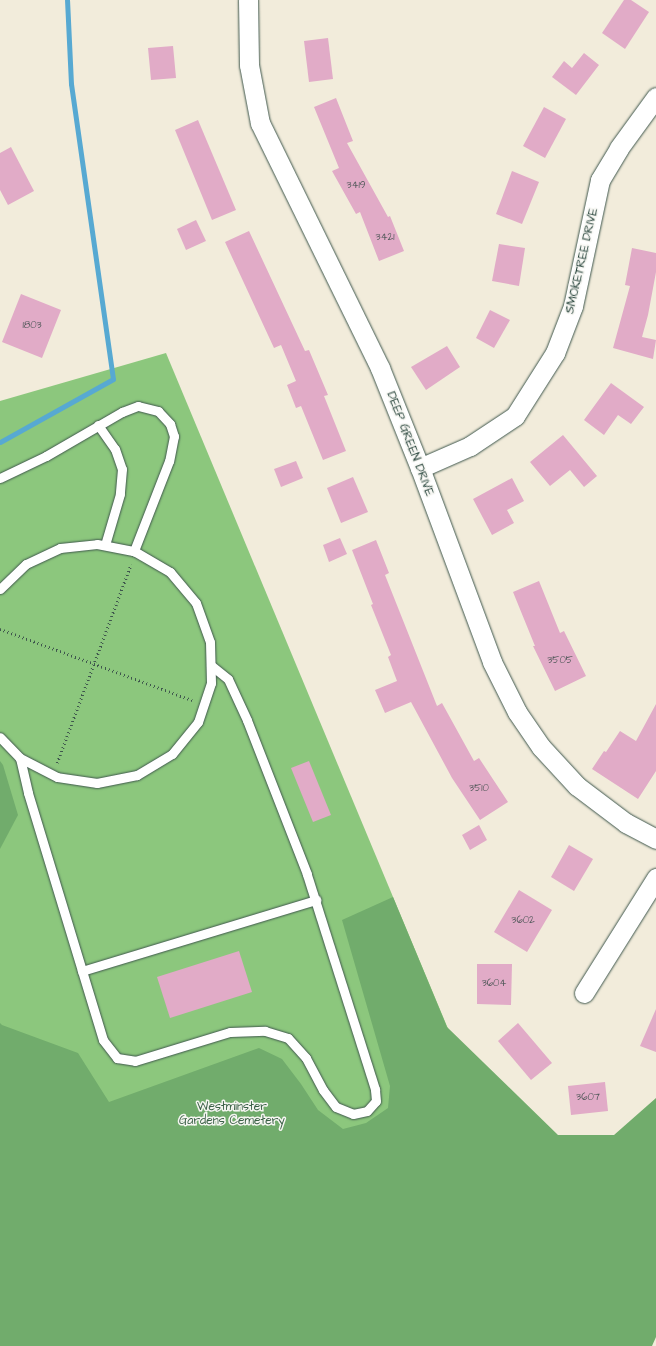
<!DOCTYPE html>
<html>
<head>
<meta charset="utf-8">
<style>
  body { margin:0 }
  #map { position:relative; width:656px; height:1346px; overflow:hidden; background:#f2ecdb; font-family:"Architects Daughter",sans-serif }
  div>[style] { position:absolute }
  .green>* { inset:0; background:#8cc77d }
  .forest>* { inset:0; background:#71ac6c }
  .stream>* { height:5px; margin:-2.5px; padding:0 2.5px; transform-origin:2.5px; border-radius:2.5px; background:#57a9d2 }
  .building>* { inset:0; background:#e1abc7 }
  .path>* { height:2.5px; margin-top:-1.25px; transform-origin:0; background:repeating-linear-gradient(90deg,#3f574d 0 1px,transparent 0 4px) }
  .roads { filter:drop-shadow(0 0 1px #3f574d) drop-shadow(0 0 1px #3f574d) }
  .lane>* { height:9px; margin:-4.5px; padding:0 4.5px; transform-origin:4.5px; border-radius:4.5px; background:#fff }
  .street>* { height:19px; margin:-9.5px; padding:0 9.5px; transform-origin:9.5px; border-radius:9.5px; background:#fff }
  span { translate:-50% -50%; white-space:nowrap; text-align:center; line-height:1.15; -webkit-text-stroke:3px #f6f6f2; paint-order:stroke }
  .number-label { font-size:10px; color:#505859 }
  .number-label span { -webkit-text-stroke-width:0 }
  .street-label { font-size:12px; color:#1f3d34 }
  .park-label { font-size:12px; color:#3a6046 }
</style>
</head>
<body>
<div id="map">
  <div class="green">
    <i style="clip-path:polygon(166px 353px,570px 1321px,518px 1346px,0 1346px,0 401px)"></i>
  </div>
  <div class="forest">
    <i style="clip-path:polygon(0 761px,3px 765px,18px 815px,0 849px)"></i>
    <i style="clip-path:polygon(393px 897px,447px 1027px,558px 1135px,614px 1135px,656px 1098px,656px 1337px,652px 1346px,0 1346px,0 1023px,2px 1025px,78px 1053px,109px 1102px,259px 1048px,282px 1059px,301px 1084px,318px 1110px,343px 1129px,366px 1123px,388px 1108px,390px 1086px,342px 920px)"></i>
  </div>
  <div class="stream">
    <i style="left:0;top:442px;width:129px;rotate:-29.1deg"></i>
    <i style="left:113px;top:379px;width:298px;rotate:-98.1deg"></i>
    <i style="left:71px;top:84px;width:84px;rotate:-92.7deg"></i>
  </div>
  <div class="building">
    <i style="clip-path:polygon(624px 0,631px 0,649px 12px,625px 49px,602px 33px)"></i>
    <i style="clip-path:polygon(328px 38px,333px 79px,309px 82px,304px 41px)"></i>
    <i style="clip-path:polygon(173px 46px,176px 78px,151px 80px,148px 48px)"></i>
    <i style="clip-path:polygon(584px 53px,599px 65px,576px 95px,552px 77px,564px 61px,572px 68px)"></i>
    <i style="clip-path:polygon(336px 98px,353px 141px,347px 143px,388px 217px,390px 216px,404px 251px,379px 261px,360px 212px,356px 214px,332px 171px,339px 168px,314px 107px)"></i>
    <i style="clip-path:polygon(544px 107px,566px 119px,545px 158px,523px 146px)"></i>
    <i style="clip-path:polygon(198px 120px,236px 210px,212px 220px,175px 130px)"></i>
    <i style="clip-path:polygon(11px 147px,34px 191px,8px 205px,0 190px,0 153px)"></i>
    <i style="clip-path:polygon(512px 171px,539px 182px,522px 224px,496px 214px)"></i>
    <i style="clip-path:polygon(196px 220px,206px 241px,186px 250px,177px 229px)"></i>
    <i style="clip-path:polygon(249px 231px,305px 351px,309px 350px,328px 395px,324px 396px,346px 451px,323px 460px,301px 406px,296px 408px,287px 385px,296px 381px,281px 345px,274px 348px,225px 242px)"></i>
    <i style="clip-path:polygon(499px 244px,525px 248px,519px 286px,492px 281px)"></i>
    <i style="clip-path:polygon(632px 248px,656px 253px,656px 272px,648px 315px,642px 337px,656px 340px,653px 359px,613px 348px,630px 286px,625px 285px)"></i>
    <i style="clip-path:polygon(21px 294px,61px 310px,42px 358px,2px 342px)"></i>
    <i style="clip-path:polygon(490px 310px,510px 320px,494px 348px,476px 338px)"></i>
    <i style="clip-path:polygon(447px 346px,460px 367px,426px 390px,411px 367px)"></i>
    <i style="clip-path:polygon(611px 383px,644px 407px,631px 424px,618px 415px,604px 435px,584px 420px)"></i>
    <i style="clip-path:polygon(563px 435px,597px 476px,584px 487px,570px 470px,550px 486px,530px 462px)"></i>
    <i style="clip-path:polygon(296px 461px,303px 478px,281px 487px,274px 469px)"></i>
    <i style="clip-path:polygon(353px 477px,368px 512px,341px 523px,327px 488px)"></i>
    <i style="clip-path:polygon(512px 478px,524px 501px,507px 510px,514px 523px,492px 535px,473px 499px)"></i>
    <i style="clip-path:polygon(340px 538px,347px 554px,329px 562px,323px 545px)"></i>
    <i style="clip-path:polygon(376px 540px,389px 573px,385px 575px,437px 706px,442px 703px,474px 761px,479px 758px,508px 802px,480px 820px,452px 778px,411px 702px,385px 713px,375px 690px,397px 681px,388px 657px,391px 655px,371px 605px,373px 604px,352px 550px)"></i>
    <i style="clip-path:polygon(539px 581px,560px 633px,564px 631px,586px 676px,555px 691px,533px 646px,535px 646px,513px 592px)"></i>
    <i style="clip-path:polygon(656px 704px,656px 771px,638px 799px,592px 769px,604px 751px,606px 752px,620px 731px,636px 741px)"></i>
    <i style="clip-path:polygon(309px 761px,331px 815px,313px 822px,291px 768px)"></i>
    <i style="clip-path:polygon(479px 825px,487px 840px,470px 850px,462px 835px)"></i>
    <i style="clip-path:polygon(569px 845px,593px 859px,574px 891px,551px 877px)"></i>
    <i style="clip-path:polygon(519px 890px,552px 910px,527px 952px,494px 932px)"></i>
    <i style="clip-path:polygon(239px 951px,252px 992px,170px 1018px,157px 977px)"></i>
    <i style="clip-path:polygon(477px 964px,512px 964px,511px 1005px,477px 1004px)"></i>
    <i style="clip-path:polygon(656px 1009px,656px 1052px,640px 1046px)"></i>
    <i style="clip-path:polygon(518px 1023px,552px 1063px,531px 1080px,498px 1041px)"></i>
    <i style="clip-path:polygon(605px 1082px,608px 1111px,571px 1115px,568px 1086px)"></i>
  </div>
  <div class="path">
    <i style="left:0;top:629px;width:205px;rotate:20.3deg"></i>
    <i style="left:57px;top:763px;width:212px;rotate:-69.6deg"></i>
  </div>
  <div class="roads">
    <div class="lane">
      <i style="left:98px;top:425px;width:29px;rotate:55deg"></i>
      <i style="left:115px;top:449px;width:21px;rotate:71deg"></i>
      <i style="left:122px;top:469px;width:25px;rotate:95deg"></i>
      <i style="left:120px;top:494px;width:53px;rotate:106.4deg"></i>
      <i style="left:0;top:478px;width:51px;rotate:-25.6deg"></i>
      <i style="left:46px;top:456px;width:88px;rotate:-30.1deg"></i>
      <i style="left:122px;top:412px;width:17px;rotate:-21deg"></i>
      <i style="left:138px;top:406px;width:21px;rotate:14deg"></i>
      <i style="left:158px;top:411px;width:18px;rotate:47deg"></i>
      <i style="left:170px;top:424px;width:13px;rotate:72deg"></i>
      <i style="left:174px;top:436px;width:25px;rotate:101deg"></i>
      <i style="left:169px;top:461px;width:97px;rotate:111.3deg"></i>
      <i style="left:0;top:589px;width:36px;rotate:-44deg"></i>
      <i style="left:26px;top:564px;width:38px;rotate:-25deg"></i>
      <i style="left:60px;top:548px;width:37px;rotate:-6deg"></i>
      <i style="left:97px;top:544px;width:38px;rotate:11deg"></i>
      <i style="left:134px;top:551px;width:42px;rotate:30.3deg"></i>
      <i style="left:170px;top:572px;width:40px;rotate:50deg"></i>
      <i style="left:196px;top:603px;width:41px;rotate:70.3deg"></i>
      <i style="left:210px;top:642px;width:41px;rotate:88.6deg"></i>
      <i style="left:211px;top:683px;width:41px;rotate:108.4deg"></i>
      <i style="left:198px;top:722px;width:41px;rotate:129.1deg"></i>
      <i style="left:172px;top:754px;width:41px;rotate:149deg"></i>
      <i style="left:137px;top:775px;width:41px;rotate:168.7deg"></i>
      <i style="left:97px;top:783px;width:40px;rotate:-171.5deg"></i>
      <i style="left:57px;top:777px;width:42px;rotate:-152.8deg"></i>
      <i style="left:20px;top:758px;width:29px;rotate:-134deg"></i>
      <i style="left:20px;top:758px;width:36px;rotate:77deg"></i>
      <i style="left:28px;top:793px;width:258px;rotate:73.1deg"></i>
      <i style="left:103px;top:1040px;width:23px;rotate:52deg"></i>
      <i style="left:117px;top:1058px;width:18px;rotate:9deg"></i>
      <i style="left:135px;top:1061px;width:99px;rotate:-17deg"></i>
      <i style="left:230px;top:1032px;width:35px;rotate:-2deg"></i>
      <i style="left:265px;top:1031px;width:24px;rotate:17deg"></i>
      <i style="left:288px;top:1038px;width:27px;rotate:48deg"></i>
      <i style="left:306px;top:1058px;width:36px;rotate:62deg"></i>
      <i style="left:323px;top:1090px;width:21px;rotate:53deg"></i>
      <i style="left:336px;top:1107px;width:18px;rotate:22deg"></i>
      <i style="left:353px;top:1114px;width:14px;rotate:-12deg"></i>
      <i style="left:367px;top:1111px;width:13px;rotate:-48deg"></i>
      <i style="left:376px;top:1101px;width:12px;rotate:-95deg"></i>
      <i style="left:375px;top:1089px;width:225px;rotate:-107.6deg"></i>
      <i style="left:307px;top:874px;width:165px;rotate:-111.3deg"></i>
      <i style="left:247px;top:720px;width:45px;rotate:-114.9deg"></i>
      <i style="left:228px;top:679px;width:22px;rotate:-141deg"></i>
      <i style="left:82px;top:971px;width:245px;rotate:-16.9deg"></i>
    </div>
    <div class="street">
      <i style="left:248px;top:0;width:65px;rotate:89.1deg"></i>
      <i style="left:249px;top:65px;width:59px;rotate:79.3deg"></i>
      <i style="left:260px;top:123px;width:273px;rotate:63.9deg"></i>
      <i style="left:380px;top:368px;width:108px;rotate:68.2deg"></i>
      <i style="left:420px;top:468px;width:207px;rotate:69.6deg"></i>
      <i style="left:492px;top:662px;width:56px;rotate:63.4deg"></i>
      <i style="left:517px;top:712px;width:42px;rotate:55.6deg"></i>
      <i style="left:541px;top:747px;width:53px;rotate:47.3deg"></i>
      <i style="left:577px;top:786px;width:61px;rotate:37.1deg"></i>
      <i style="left:626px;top:823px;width:34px;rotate:28deg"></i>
      <i style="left:420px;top:468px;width:55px;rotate:-23.7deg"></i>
      <i style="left:470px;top:446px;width:54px;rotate:-33.7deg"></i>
      <i style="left:515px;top:416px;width:75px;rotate:-57.6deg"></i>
      <i style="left:555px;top:353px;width:50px;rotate:-69deg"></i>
      <i style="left:573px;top:306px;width:129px;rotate:-77.9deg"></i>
      <i style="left:600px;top:180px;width:37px;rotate:-59deg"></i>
      <i style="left:619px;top:148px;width:63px;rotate:-54deg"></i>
      <i style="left:584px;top:993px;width:136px;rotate:-57.9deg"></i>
    </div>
  </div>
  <div class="number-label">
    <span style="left:356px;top:186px">3419</span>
    <span style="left:385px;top:238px">3421</span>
    <span style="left:32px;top:326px">1803</span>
    <span style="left:560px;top:661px">3505</span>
    <span style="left:479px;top:789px">3510</span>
    <span style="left:523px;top:921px">3602</span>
    <span style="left:494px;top:984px">3604</span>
    <span style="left:588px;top:1098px">3607</span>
  </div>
  <div class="street-label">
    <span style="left:582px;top:261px;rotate:-77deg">SMOKETREE DRIVE</span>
    <span style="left:410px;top:444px;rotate:69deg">DEEP GREEN DRIVE</span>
  </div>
  <div class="park-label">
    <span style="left:232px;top:1114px">Westminster<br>Gardens Cemetery</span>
  </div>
</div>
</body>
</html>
